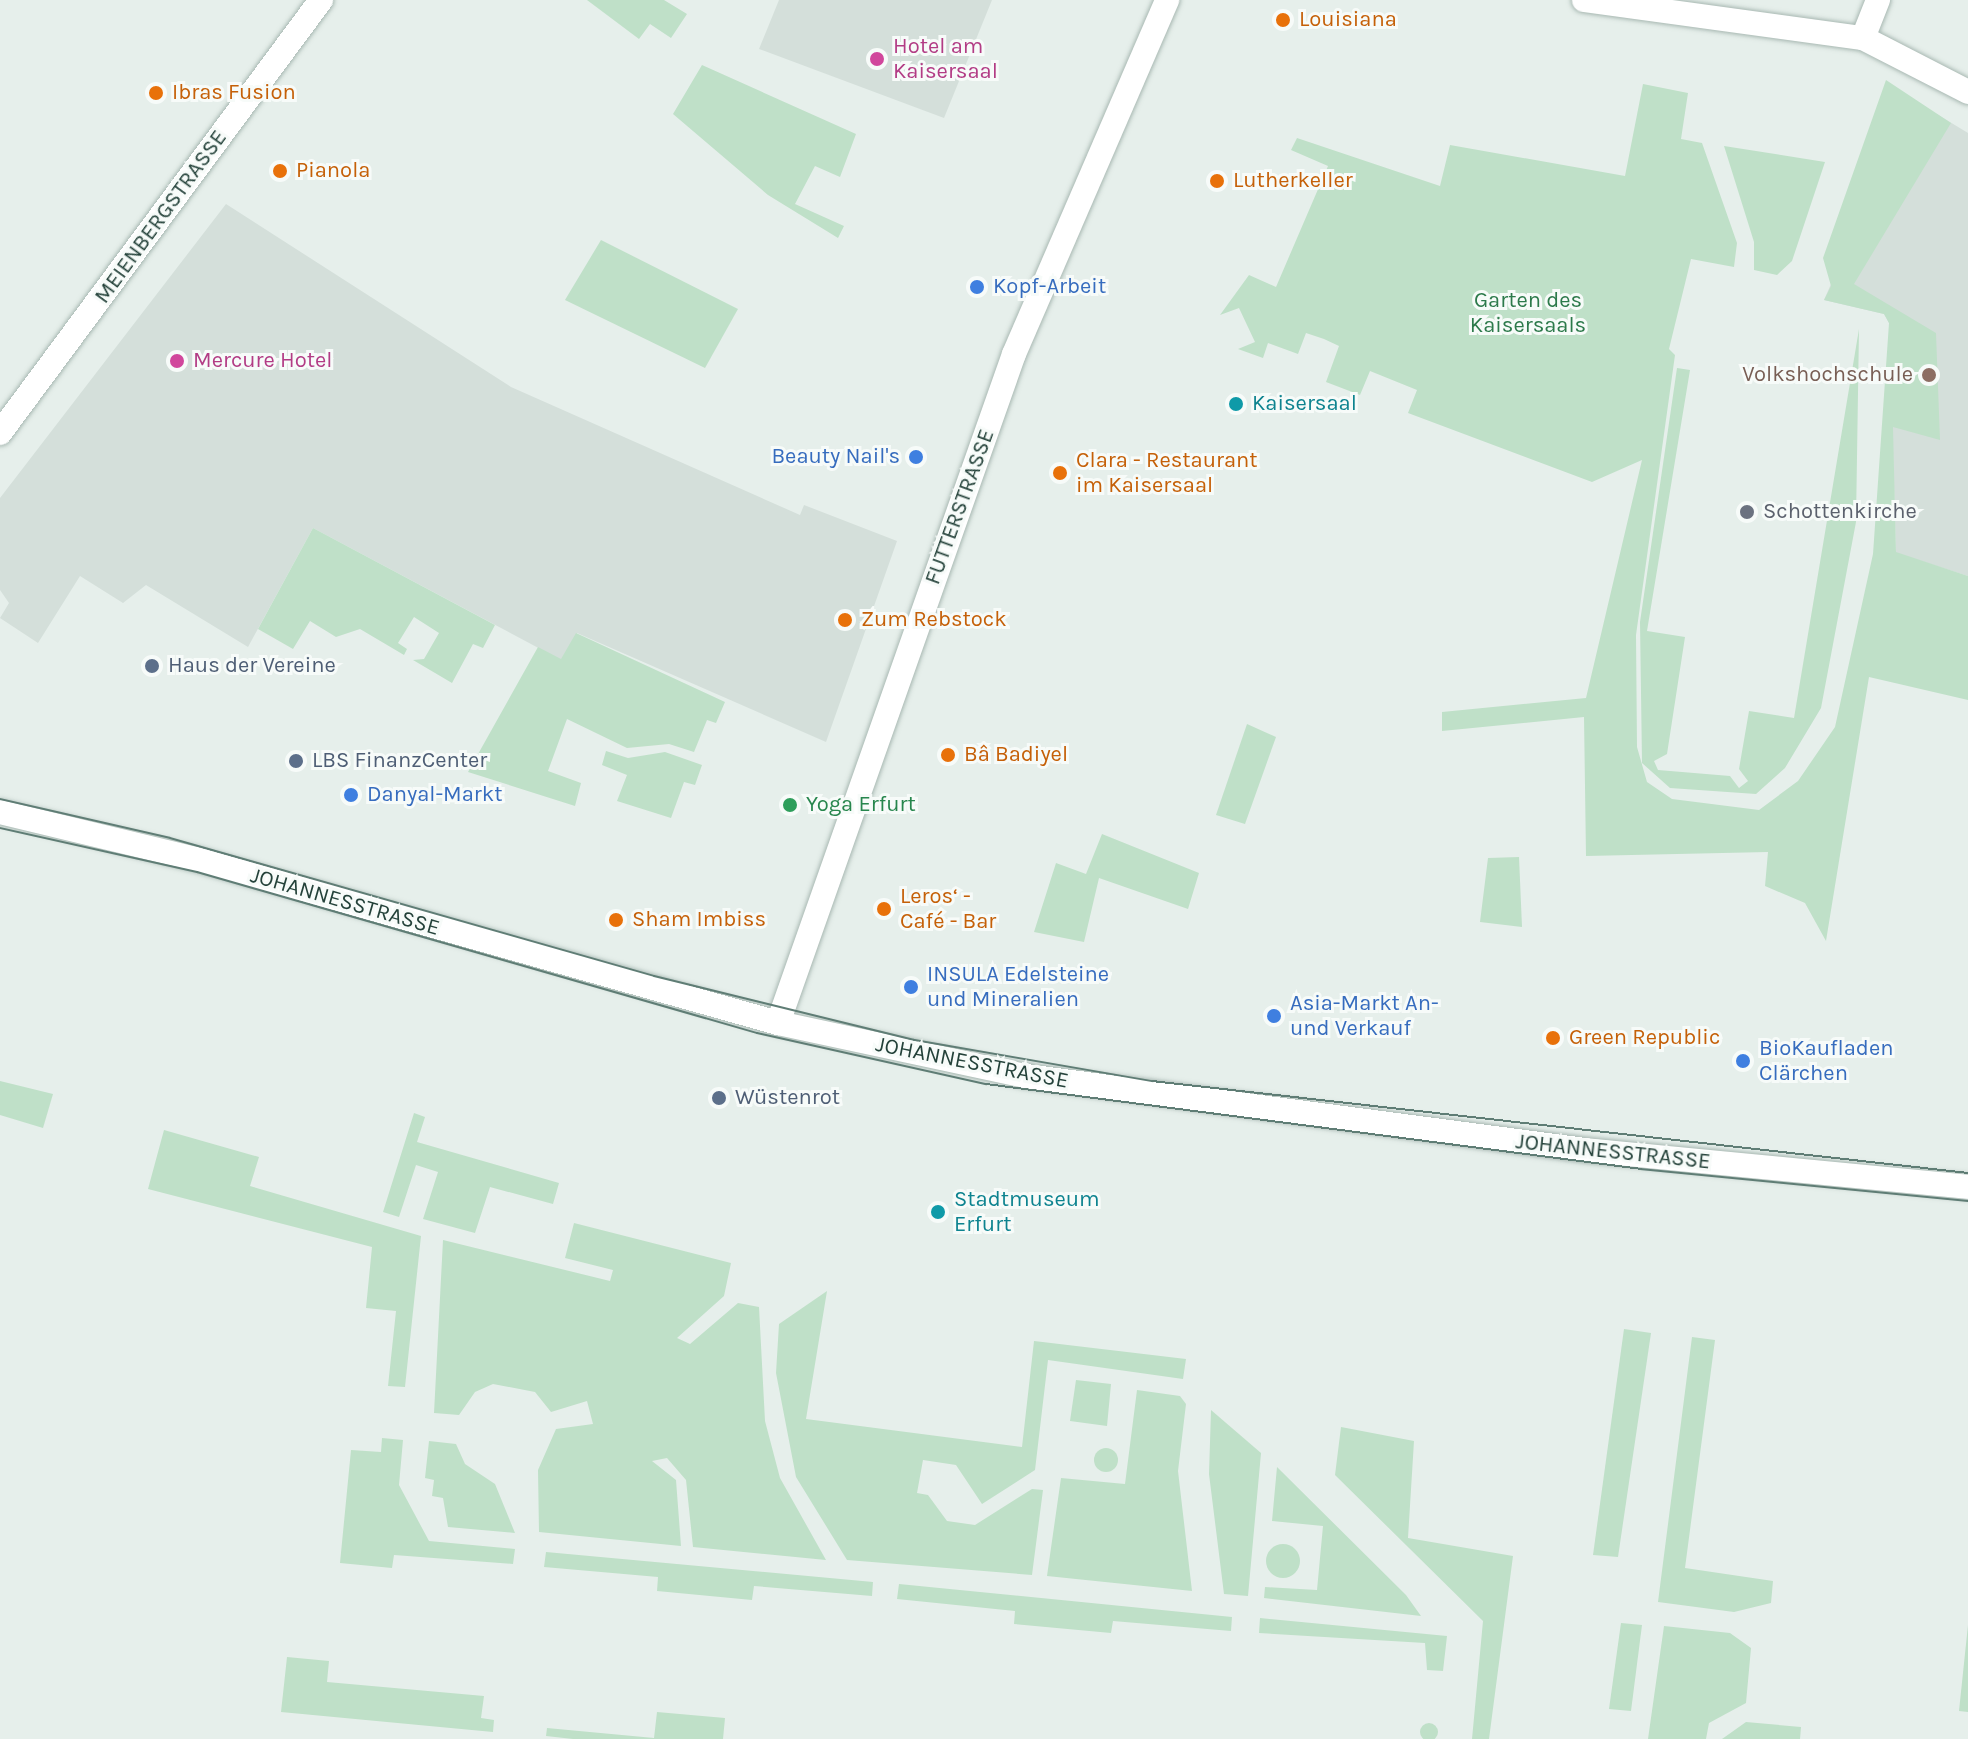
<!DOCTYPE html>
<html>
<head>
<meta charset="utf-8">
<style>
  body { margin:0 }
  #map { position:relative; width:1968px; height:1739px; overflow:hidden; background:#e6efeb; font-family:Karla,sans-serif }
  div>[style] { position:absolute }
  .built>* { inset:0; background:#d4dfda }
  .green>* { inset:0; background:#bfe0c8 }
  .round { border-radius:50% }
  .roads { filter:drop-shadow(0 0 2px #a8b8b2) drop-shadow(0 0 2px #a8b8b2) }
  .street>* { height:24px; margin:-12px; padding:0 12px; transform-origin:12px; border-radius:12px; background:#fff }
  .tram>* { height:2px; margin:-1px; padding:0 1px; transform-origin:1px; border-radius:1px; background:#5f7d75 }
  .dots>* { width:22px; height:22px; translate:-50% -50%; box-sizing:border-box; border:4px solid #f7fbf9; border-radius:50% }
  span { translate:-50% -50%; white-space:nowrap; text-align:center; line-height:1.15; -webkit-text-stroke:6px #f7fbf9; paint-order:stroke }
  .food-label { font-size:22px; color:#c56008 }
  .left { translate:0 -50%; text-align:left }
  .hotel-label { font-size:22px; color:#b23c85 }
  .street-label { font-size:22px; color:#24423a }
  .shop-label { font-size:22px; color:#366cbe }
  .right { translate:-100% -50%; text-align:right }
  .park-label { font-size:22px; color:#2d7a4b }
  .education-label { font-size:22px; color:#785e54 }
  .culture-label { font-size:22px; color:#0d838f }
  .worship-label { font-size:22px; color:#5b616d }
  .service-label { font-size:22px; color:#4e5e75 }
  .leisure-label { font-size:22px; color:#27864d }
</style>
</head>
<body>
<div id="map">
  <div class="built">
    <i style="clip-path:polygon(779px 0,992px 0,944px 118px,759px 49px)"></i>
    <i style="clip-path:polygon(1912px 99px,1968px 133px,1968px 576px,1896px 553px,1889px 323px,1884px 314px,1824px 300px)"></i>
    <i style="clip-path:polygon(226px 204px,511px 387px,800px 515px,804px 505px,897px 541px,826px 742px,577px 633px,561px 660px,313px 528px,248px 647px,146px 585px,123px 603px,80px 576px,38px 643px,0 618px,9px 603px,0 590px,0 498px)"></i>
  </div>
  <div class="green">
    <i style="clip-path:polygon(587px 0,664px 0,687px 14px,671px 38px,650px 24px,639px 39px)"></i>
    <i style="clip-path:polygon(702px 65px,856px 134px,840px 177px,815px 166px,795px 204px,844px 226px,838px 238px,768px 195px,673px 114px)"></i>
    <i style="clip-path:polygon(1886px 80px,1951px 123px,1854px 284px,1936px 333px,1940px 440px,1893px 427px,1896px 552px,1968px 576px,1968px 700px,1869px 677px,1826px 941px,1805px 903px,1765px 886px,1768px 852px,1586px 856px,1584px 717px,1442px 731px,1442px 712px,1586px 698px,1642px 460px,1592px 482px,1408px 413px,1417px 390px,1370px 371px,1360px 395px,1326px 382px,1339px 346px,1324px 339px,1306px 333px,1298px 354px,1268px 343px,1263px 358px,1238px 349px,1255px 342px,1239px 308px,1220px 315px,1249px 275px,1276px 287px,1328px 166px,1291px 150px,1297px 138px,1440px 186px,1450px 145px,1625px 176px,1643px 84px,1688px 93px,1681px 139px,1702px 143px,1737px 243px,1734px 267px,1691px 259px,1669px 349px,1675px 355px,1636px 635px,1637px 747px,1647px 782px,1672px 799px,1759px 810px,1798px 781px,1835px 727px,1873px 554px,1889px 323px,1884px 314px,1824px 300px,1831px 286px,1823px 258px)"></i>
    <i style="clip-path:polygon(1724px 146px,1825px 162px,1792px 261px,1777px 275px,1754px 270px,1754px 242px)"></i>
    <i style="clip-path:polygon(601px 240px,738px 309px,705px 368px,565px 300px)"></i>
    <i style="clip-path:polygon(1859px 329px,1856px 522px,1821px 708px,1785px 768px,1756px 794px,1670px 788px,1642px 763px,1640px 622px,1677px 368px,1690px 370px,1647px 631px,1685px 637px,1667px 754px,1654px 761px,1658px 770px,1730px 776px,1739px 788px,1748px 781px,1739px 769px,1749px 711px,1794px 718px)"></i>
    <i style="clip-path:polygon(313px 528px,495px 625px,483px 648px,473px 644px,452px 683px,413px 660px,424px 659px,439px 633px,414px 617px,398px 643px,407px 649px,404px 655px,360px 629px,336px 637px,310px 621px,293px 649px,258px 629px)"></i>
    <i style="clip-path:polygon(576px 633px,725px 702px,716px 723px,707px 720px,694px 752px,669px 744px,627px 748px,567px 719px,548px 771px,581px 783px,575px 806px,468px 772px,538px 647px,561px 659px)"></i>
    <i style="clip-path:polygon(1247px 724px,1276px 737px,1245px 824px,1216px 815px)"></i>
    <i style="clip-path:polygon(606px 751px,628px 758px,665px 752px,702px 765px,695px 785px,684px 782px,671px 818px,617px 801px,627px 775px,602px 765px)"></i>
    <i style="clip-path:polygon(1102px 834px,1199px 873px,1188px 909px,1099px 878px,1084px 942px,1034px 932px,1056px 863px,1086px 874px)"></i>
    <i style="clip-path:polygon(1519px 857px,1522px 927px,1480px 922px,1488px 858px)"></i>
    <i style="clip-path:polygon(0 1081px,53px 1094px,43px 1128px,0 1115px)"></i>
    <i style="clip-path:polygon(414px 1113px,425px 1117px,417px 1142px,559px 1183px,553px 1204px,490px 1187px,475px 1233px,423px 1219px,438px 1172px,416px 1165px,399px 1217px,383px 1212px)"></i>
    <i style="clip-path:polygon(164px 1130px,259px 1157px,250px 1186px,421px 1236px,405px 1387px,388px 1386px,396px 1311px,366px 1308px,372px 1247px,148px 1189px)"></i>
    <i style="clip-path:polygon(574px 1223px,731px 1263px,724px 1296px,677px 1338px,690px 1344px,738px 1303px,759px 1307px,765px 1421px,780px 1478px,826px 1560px,693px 1547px,686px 1480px,667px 1458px,652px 1461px,676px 1480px,681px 1546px,539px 1532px,538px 1470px,556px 1429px,593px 1424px,587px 1401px,551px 1412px,535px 1392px,493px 1384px,475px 1392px,459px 1415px,434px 1413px,443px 1240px,610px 1281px,613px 1270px,565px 1258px)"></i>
    <i style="clip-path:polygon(827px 1291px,806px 1419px,1022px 1447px,1034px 1341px,1186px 1359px,1183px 1379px,1048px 1360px,1035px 1470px,982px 1504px,956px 1465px,923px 1460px,917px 1493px,928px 1495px,947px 1521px,975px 1525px,1032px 1489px,1043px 1490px,1032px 1575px,847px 1560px,796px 1477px,776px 1373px,779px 1324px)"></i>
    <i style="clip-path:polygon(1624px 1329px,1651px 1333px,1618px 1557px,1593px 1555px)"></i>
    <i style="clip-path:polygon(1692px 1337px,1715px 1340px,1685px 1568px,1773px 1581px,1771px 1603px,1734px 1612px,1658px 1602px)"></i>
    <i style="clip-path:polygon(1076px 1380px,1111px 1384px,1107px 1426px,1070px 1421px)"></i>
    <i style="clip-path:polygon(1137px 1390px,1180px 1396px,1186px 1404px,1178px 1471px,1192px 1591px,1047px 1576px,1061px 1478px,1125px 1484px)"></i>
    <i style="clip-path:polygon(1211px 1410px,1261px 1453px,1248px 1596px,1224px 1594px,1209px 1474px)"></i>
    <i style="clip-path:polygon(1341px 1427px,1414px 1441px,1408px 1538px,1513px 1556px,1489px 1739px,1472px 1739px,1483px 1621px,1335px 1475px)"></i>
    <i style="clip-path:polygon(382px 1438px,403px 1440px,399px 1485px,429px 1541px,515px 1549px,513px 1564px,394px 1555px,392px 1568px,340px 1563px,351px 1450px,381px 1452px)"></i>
    <i style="clip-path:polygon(429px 1441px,456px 1444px,465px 1464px,495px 1484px,515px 1533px,448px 1527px,443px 1498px,432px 1496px,434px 1480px,425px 1478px)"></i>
    <i class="round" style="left:1094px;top:1448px;width:24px;height:24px"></i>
    <i style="clip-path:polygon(1277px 1467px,1406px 1595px,1421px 1616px,1264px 1598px,1265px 1587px,1317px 1590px,1323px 1526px,1272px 1521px)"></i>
    <i class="round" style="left:1266px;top:1544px;width:34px;height:34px"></i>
    <i style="clip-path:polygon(546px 1552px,873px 1582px,872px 1596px,754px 1586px,752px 1600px,657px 1591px,658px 1577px,544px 1567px)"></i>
    <i style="clip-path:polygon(899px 1584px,1232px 1617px,1231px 1631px,1113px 1621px,1111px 1633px,1014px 1624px,1015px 1611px,897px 1599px)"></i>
    <i style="clip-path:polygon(1260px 1618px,1447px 1636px,1443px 1671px,1427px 1670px,1425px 1643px,1259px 1633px)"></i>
    <i style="clip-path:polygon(1621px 1623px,1642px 1625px,1631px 1711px,1609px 1709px)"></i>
    <i style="clip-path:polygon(1968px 1625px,1968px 1712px,1959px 1711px)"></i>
    <i style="clip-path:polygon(1664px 1626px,1730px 1633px,1751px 1648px,1746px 1703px,1709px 1723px,1706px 1739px,1648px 1739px)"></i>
    <i style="clip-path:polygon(287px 1657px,329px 1661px,327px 1682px,484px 1696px,481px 1718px,494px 1720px,493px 1732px,281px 1712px)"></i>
    <i style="clip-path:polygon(657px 1712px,725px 1718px,723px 1739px,573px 1739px,546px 1736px,547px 1728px,654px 1738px)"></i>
    <i style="clip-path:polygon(1746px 1722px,1801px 1727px,1800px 1739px,1722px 1739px)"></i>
    <i class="round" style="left:1420px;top:1723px;width:18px;height:18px"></i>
  </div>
  <div class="roads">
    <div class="street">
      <i style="left:1584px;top:0;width:282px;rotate:7.8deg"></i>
      <i style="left:1863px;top:38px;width:118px;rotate:27.2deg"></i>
      <i style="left:1863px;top:38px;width:41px;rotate:-68.5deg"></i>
      <i style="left:0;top:433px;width:539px;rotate:-53.45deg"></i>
      <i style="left:0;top:812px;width:202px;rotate:13.5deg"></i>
      <i style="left:196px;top:859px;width:605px;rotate:15.74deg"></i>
      <i style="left:778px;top:1023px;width:254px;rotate:12.1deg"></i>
      <i style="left:1026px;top:1076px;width:564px;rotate:7.54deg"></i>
      <i style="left:1585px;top:1150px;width:385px;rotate:5.5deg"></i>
      <i style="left:778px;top:1023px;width:709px;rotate:-70.57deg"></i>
      <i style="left:1014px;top:354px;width:386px;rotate:-66.6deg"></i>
    </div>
  </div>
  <div class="tram">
    <i style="left:0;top:799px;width:174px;rotate:12.9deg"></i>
    <i style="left:170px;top:838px;width:503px;rotate:15.91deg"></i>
    <i style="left:654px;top:976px;width:268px;rotate:13.8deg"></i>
    <i style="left:914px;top:1040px;width:242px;rotate:9.8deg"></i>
    <i style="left:1152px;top:1081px;width:821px;rotate:6.43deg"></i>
    <i style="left:0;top:828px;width:202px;rotate:12.6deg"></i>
    <i style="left:197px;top:872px;width:583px;rotate:16.04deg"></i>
    <i style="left:757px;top:1033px;width:235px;rotate:12.6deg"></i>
    <i style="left:986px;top:1084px;width:660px;rotate:7.39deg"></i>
    <i style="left:1641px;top:1169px;width:329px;rotate:5.6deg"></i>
  </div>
  <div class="dots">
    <i style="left:1283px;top:20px;background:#e8710a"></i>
    <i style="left:877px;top:59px;background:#d1479c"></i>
    <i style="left:156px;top:93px;background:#e8710a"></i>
    <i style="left:280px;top:171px;background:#e8710a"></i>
    <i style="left:1217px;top:181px;background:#e8710a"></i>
    <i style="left:977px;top:287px;background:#3f7fe0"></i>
    <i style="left:177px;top:361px;background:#d1479c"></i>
    <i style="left:1929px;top:375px;background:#8d6e63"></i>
    <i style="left:1236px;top:404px;background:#0f9aa8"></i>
    <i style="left:916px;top:457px;background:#3f7fe0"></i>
    <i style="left:1060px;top:473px;background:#e8710a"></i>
    <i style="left:1747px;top:512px;background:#6b7280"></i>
    <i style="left:845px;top:620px;background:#e8710a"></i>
    <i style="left:152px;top:666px;background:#5c6f8a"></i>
    <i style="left:948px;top:755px;background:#e8710a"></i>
    <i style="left:296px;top:761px;background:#5c6f8a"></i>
    <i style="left:351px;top:795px;background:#3f7fe0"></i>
    <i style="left:790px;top:805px;background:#2e9e5b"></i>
    <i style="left:884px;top:909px;background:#e8710a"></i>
    <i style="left:616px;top:920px;background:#e8710a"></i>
    <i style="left:911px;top:987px;background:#3f7fe0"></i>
    <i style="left:1274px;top:1016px;background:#3f7fe0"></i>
    <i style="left:1553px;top:1038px;background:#e8710a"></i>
    <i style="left:1743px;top:1061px;background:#3f7fe0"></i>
    <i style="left:719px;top:1098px;background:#5c6f8a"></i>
    <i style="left:938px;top:1212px;background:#0f9aa8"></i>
  </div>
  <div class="food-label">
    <span class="left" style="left:1299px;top:20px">Louisiana</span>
    <span class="left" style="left:172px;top:93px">Ibras Fusion</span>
    <span class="left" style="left:296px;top:171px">Pianola</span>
    <span class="left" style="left:1233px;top:181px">Lutherkeller</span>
    <span class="left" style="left:1076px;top:473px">Clara - Restaurant<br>im Kaisersaal</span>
    <span class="left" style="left:861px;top:620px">Zum Rebstock</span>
    <span class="left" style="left:964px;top:755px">Bâ Badiyel</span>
    <span class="left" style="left:900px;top:909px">Leros‘ -<br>Café - Bar</span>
    <span class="left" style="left:632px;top:920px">Sham Imbiss</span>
    <span class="left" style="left:1569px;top:1038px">Green Republic</span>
  </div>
  <div class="hotel-label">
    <span class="left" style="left:893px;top:59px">Hotel am<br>Kaisersaal</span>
    <span class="left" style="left:193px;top:361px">Mercure Hotel</span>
  </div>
  <div class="street-label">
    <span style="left:161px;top:217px;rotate:-54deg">MEIENBERGSTRASSE</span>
    <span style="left:960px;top:507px;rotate:-70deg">FUTTERSTRASSE</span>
    <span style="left:345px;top:902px;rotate:16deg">JOHANNESSTRASSE</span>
    <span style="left:972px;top:1063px;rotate:11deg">JOHANNESSTRASSE</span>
    <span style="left:1613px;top:1152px;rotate:6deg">JOHANNESSTRASSE</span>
  </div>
  <div class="shop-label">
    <span class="left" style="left:993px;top:287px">Kopf-Arbeit</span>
    <span class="right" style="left:900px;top:457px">Beauty Nail's</span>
    <span class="left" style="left:367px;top:795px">Danyal-Markt</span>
    <span class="left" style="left:927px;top:987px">INSULA Edelsteine<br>und Mineralien</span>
    <span class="left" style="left:1290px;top:1016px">Asia-Markt An-<br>und Verkauf</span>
    <span class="left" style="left:1759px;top:1061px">BioKaufladen<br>Clärchen</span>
  </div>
  <div class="park-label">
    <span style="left:1528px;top:313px">Garten des<br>Kaisersaals</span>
  </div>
  <div class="education-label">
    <span class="right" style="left:1913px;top:375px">Volkshochschule</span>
  </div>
  <div class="culture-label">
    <span class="left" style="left:1252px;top:404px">Kaisersaal</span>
    <span class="left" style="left:954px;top:1212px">Stadtmuseum<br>Erfurt</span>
  </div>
  <div class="worship-label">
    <span class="left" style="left:1763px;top:512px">Schottenkirche</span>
  </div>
  <div class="service-label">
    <span class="left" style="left:168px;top:666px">Haus der Vereine</span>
    <span class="left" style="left:312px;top:761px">LBS FinanzCenter</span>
    <span class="left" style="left:735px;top:1098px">Wüstenrot</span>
  </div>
  <div class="leisure-label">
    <span class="left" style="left:806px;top:805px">Yoga Erfurt</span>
  </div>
</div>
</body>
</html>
